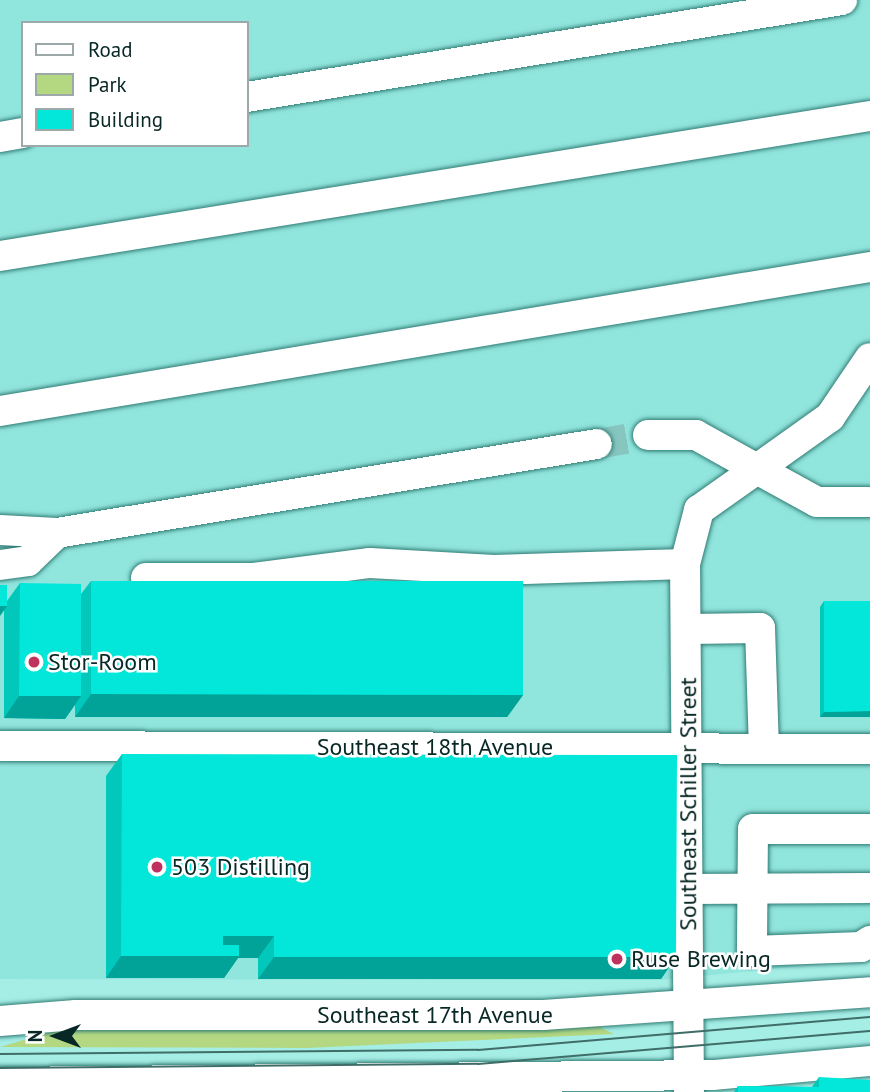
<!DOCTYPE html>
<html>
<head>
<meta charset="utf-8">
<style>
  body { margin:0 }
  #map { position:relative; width:870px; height:1092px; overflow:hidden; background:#a5eee6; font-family:"PT Sans",sans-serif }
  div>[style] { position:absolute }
  .built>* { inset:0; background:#90e5dc }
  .green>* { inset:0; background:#b4d882 }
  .minor-tunnel>* { height:30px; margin-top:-15px; transform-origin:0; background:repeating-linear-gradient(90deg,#86c6bf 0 30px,transparent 0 45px) }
  .roads { filter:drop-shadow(0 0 2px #317c75) drop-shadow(0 0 2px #317c75) }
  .minor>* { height:30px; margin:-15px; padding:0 15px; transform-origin:15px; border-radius:15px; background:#fff }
  .tram>* { height:2px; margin:-1px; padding:0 1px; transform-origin:1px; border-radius:1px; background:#3f6d68 }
  .wall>* { inset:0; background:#02c7bb }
  .shaded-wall>* { inset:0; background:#01a298 }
  .building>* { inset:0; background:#02e7d9 }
  .dots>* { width:19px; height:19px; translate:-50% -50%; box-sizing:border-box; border:4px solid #fff; border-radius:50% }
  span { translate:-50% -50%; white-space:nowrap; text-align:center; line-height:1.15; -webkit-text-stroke:5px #fff; paint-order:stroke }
  .poi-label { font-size:24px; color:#082825 }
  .left { translate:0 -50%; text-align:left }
  .street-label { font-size:24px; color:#082825 }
  .legend { position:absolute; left:21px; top:21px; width:228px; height:126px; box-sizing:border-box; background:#fff; border:2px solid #9ca9a8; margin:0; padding:9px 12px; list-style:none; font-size:21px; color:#082825 }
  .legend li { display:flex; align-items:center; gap:14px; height:35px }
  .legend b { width:35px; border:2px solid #9ca9a8 }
  .north { position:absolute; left:21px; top:1001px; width:70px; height:70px; -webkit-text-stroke:5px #fff; paint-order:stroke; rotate:270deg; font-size:19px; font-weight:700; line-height:28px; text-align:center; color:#082825 }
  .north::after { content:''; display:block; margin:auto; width:24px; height:32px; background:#082825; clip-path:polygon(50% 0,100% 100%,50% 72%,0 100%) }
</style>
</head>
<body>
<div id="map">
  <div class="built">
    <i style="clip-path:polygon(evenodd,0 0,870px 0,870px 959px,661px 980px,0 979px,0 0,23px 23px,247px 23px,247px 145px,23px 145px,23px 23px)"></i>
  </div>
  <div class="green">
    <i style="clip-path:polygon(591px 1023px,614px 1034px,307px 1048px,0 1047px,64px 1028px)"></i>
  </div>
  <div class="minor-tunnel">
    <i style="left:597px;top:444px;width:52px;rotate:-10deg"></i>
  </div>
  <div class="roads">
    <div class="minor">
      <i style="left:247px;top:97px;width:603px;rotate:-9.26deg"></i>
      <i style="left:0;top:137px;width:23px;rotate:-10deg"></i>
      <i style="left:0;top:256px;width:881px;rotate:-9.14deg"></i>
      <i style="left:0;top:411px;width:882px;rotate:-9.4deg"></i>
      <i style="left:648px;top:435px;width:48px"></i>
      <i style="left:696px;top:435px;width:70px;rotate:29.1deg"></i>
      <i style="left:757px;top:469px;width:90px;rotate:-35.5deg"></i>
      <i style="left:830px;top:417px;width:71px;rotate:-55.9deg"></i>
      <i style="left:0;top:530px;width:57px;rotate:3deg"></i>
      <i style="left:0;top:565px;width:28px;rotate:-8deg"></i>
      <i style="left:28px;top:561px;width:40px;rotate:-44deg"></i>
      <i style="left:57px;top:533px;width:547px;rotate:-9.36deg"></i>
      <i style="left:146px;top:578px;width:108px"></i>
      <i style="left:254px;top:578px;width:117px;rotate:-7.4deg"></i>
      <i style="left:370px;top:563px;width:124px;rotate:3.2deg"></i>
      <i style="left:494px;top:570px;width:191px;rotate:-1.8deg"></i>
      <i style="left:688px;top:629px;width:72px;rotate:-0.8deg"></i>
      <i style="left:760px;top:628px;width:120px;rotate:88.1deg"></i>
      <i style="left:0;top:746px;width:870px;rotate:0.2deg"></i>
      <i style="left:870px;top:829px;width:117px;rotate:180deg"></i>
      <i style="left:753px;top:829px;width:122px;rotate:90.5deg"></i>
      <i style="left:752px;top:951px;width:109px;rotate:-2.1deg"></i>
      <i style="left:861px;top:947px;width:11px;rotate:-34deg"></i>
      <i style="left:688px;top:889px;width:182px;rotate:-0.3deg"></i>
      <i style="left:0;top:1021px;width:76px;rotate:-4.5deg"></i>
      <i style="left:76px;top:1015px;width:468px"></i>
      <i style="left:544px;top:1015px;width:327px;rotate:-4deg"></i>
      <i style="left:0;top:1082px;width:713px;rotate:-0.56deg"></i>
      <i style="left:713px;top:1075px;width:158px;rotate:-5.1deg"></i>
      <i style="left:689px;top:1092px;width:528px;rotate:-90.43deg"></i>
      <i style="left:685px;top:564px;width:56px;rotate:-75.5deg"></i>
      <i style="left:699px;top:510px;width:71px;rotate:-35.3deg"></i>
      <i style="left:757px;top:469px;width:68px;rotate:28.8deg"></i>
      <i style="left:817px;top:502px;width:53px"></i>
    </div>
  </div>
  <div class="tram">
    <i style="left:0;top:1054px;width:478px;rotate:-0.5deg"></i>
    <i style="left:478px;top:1050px;width:393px;rotate:-4.8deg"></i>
    <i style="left:0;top:1068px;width:478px;rotate:-0.5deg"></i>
    <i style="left:478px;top:1064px;width:393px;rotate:-4.8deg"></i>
  </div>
  <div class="wall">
    <i style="clip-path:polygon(91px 581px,523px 695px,507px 717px,75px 717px,75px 705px,65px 719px,4px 718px,4px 610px,7px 601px,20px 583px,81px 594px)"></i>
    <i style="clip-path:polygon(824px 601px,870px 601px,870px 717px,820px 717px,820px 607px)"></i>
    <i style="clip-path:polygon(122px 754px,676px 957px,661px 979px,258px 979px,258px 958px,238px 958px,224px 978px,106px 978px,106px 776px)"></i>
    <i style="clip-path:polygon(819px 1077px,870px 1092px,734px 1092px,738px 1086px,812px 1087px)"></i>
  </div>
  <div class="shaded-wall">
    <i style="clip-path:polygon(0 606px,7px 606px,0 616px)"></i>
    <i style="clip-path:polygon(91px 694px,523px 695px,507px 717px,75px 717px)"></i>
    <i style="clip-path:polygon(19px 696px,81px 696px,65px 719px,4px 718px)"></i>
    <i style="clip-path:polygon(870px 711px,870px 717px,820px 717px,824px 712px)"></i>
    <i style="clip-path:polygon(223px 936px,274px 936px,258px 958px,238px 958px,224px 978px,106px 978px,121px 956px)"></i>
    <i style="clip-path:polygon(274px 957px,676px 957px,661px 979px,258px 979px)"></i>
  </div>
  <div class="building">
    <i style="clip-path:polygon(91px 581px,523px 581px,523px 695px,91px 694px)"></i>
    <i style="clip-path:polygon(20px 583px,81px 584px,81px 696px,19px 696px)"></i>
    <i style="clip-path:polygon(0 585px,7px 585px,7px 606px,0 606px)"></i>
    <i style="clip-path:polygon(824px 601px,870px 601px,870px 711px,824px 712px)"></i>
    <i style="clip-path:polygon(122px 754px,677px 755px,676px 957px,274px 957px,274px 936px,223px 936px,223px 945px,239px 945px,239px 956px,121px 956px)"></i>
    <i style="clip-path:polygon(819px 1077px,870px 1080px,870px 1092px,738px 1092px,738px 1086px,819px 1087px)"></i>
  </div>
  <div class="dots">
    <i style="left:34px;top:662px;background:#c0325e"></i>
    <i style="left:157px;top:867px;background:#c0325e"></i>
    <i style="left:617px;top:959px;background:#c0325e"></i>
  </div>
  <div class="poi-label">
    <span class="left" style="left:48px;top:662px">Stor-Room</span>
    <span class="left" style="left:171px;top:867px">503 Distilling</span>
    <span class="left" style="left:631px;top:959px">Ruse Brewing</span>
  </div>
  <div class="street-label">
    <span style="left:435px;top:747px">Southeast 18th Avenue</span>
    <span style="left:688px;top:804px;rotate:-90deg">Southeast Schiller Street</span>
    <span style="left:435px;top:1015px">Southeast 17th Avenue</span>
  </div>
  <ul class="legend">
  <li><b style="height:9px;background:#fff"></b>Road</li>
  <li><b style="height:19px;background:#b4d882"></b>Park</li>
  <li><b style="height:19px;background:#02e7d9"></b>Building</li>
  </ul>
  <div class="north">N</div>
</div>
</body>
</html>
